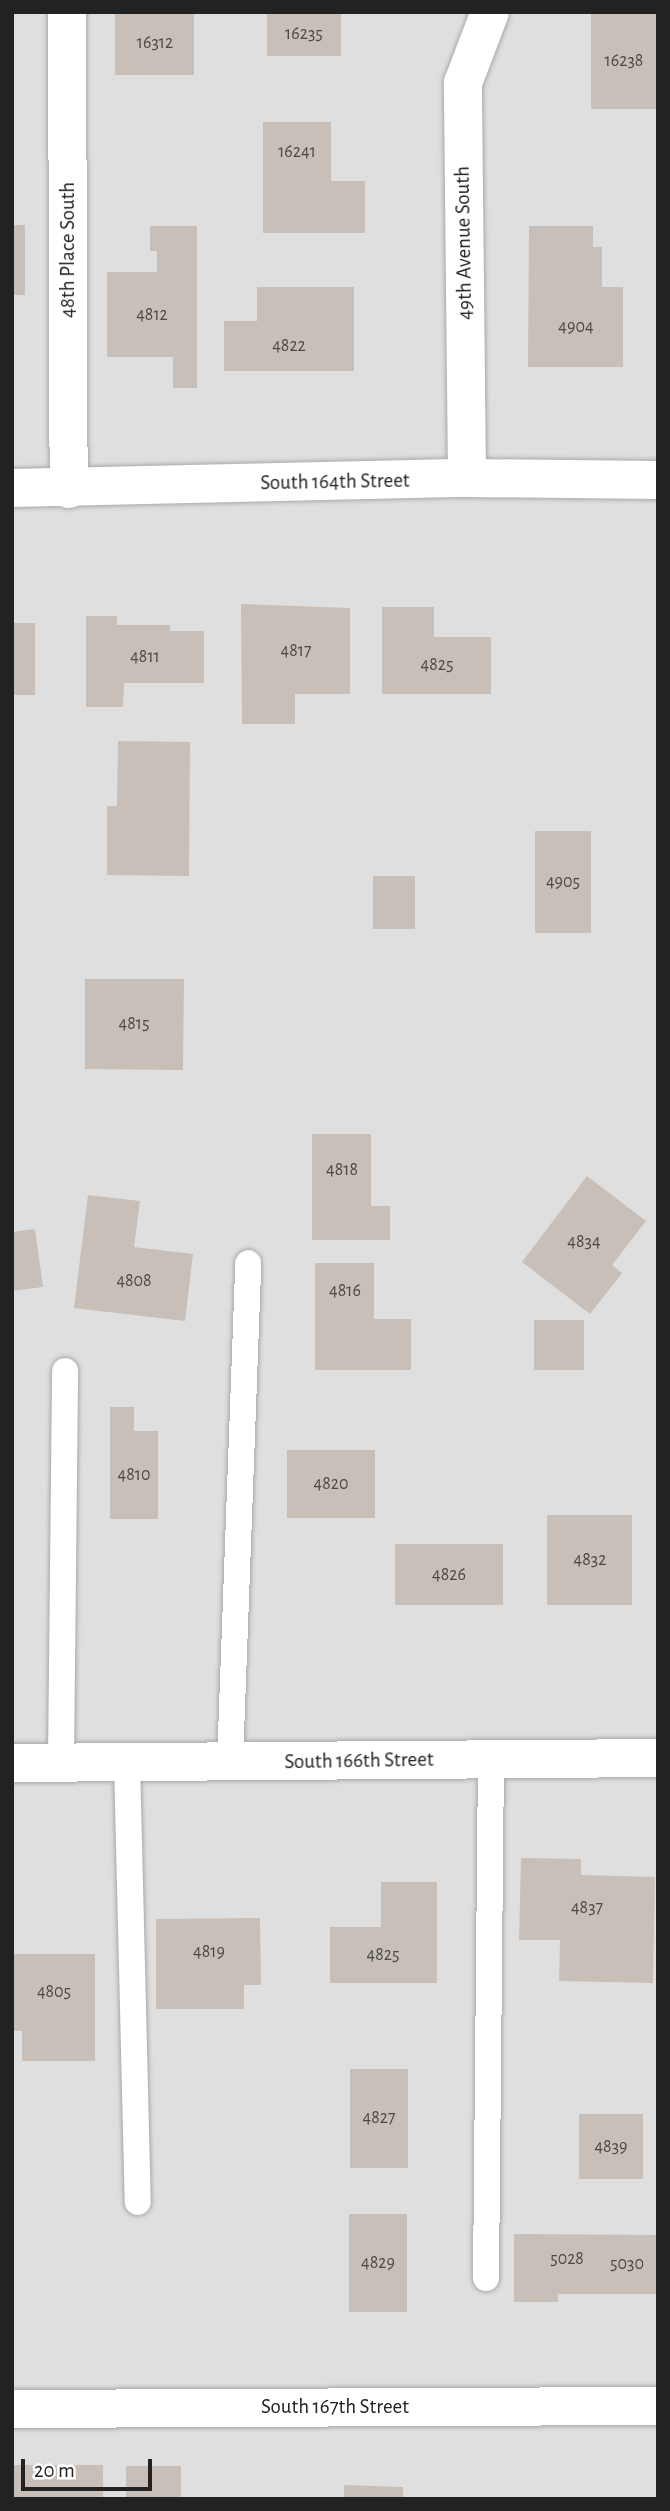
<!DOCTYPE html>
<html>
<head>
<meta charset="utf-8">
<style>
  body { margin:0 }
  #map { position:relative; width:670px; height:2511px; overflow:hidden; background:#f2efe9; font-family:"Alegreya Sans",sans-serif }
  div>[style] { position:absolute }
  .residential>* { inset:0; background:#e0dfdf }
  .building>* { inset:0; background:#c7bfb8 }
  .roads { filter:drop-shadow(0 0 2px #a9a9a9) drop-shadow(0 0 2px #a9a9a9) }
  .service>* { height:26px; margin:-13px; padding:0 13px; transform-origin:13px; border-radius:13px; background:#fff }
  .minor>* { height:38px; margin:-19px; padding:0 19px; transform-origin:19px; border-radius:19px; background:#fff }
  span { translate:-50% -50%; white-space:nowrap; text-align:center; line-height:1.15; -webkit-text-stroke:7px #fff; paint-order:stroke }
  .number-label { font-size:18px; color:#4b4948 }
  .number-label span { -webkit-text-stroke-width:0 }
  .street-label { font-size:21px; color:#222 }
  .frame { position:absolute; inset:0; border:14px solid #222; pointer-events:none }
  .scale { position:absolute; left:21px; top:2459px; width:131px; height:32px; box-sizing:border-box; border:4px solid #222; border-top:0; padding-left:9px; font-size:21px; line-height:24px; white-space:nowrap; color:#222; -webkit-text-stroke:5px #fff; paint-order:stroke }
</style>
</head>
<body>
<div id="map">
  <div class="residential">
    <i style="clip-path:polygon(12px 12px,658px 12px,658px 478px,12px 471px)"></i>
    <i style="clip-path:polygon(658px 486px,658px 2499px,12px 2499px,12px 488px)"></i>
  </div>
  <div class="building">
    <i style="clip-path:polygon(115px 12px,194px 12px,194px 75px,115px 75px)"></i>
    <i style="clip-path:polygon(267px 12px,341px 12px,341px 56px,267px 56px)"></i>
    <i style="clip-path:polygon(591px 12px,658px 14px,658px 109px,591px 109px)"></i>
    <i style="clip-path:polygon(263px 122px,331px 122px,331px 181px,365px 181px,365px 233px,263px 233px)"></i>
    <i style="clip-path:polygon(12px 225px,25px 225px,25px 295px,12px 295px)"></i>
    <i style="clip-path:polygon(150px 226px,197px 226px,197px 388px,173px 388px,173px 357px,107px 357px,107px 272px,157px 272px,157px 251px,150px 251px)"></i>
    <i style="clip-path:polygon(529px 226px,593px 226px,593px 247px,602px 247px,602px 287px,623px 287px,623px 367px,528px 367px)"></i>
    <i style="clip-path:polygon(257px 287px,354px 287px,354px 371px,224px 371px,224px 321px,257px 321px)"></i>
    <i style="clip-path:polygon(241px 604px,350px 608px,350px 694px,295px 694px,295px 724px,242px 724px)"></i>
    <i style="clip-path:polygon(382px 607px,434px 607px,434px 637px,491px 637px,491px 694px,382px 694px)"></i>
    <i style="clip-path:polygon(86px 616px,117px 616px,117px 625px,170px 625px,170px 631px,204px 631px,204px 683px,124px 683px,123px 707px,86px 707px)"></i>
    <i style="clip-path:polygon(12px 623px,35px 623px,35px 695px,12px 695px)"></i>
    <i style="clip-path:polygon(118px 741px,190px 742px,189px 876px,107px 875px,107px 806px,117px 806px)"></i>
    <i style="clip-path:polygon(535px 831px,591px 831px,591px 933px,535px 933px)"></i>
    <i style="clip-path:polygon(373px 876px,415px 876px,415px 929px,373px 929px)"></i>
    <i style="clip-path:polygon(85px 979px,184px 979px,183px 1070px,85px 1069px)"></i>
    <i style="clip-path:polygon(312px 1134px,371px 1134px,371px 1206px,390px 1206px,390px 1240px,312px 1240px)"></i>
    <i style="clip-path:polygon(587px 1176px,646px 1221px,612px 1265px,622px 1273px,590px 1314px,522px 1262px)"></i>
    <i style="clip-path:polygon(88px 1195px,140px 1201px,134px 1247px,193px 1254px,185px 1321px,74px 1308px)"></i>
    <i style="clip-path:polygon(35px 1229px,43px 1287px,12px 1291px,12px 1232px)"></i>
    <i style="clip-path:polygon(315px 1263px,374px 1263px,374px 1319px,411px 1319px,411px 1370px,315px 1370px)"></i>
    <i style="clip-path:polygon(534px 1320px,584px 1320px,584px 1370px,534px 1370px)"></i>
    <i style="clip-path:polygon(110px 1407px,134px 1407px,134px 1431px,158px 1431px,158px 1519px,110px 1519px)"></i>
    <i style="clip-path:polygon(287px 1450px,375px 1450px,375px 1518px,287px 1518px)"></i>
    <i style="clip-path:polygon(547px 1515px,632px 1515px,632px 1605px,547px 1605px)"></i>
    <i style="clip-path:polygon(395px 1544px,503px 1544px,503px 1605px,395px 1605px)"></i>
    <i style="clip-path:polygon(521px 1858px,581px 1859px,581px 1875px,655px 1877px,653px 1983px,559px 1981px,560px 1940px,519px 1940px)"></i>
    <i style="clip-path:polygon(381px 1882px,437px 1882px,437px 1983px,330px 1983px,330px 1927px,381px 1927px)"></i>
    <i style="clip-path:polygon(260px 1918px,261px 1985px,244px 1985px,244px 2009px,156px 2009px,156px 1919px)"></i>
    <i style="clip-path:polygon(12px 1954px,95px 1954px,95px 2061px,22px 2061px,22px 2031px,12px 2031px)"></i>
    <i style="clip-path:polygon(350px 2069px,408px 2069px,408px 2168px,350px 2168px)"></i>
    <i style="clip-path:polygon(579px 2114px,643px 2114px,643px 2179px,579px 2179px)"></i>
    <i style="clip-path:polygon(349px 2214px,407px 2214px,407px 2312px,349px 2312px)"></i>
    <i style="clip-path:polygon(514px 2234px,658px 2235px,658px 2294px,558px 2294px,558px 2302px,514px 2302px)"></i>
    <i style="clip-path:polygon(12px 2465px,103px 2465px,103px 2499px,12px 2499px)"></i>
    <i style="clip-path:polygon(126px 2466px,181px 2466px,181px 2499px,126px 2499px)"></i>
    <i style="clip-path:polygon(344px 2485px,403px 2487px,403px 2499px,344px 2499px)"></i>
  </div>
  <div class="roads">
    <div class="service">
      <i style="left:61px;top:1762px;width:391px;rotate:-89.4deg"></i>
      <i style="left:127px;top:1762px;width:440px;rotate:88.6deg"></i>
      <i style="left:230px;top:1762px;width:499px;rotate:-87.9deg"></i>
      <i style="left:486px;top:2278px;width:518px;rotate:-89.45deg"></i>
    </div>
    <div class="minor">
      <i style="left:67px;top:12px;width:477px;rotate:89.8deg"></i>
      <i style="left:467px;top:478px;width:395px;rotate:-90.6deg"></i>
      <i style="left:463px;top:83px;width:76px;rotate:-69.2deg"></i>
      <i style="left:12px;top:488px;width:455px;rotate:-1.3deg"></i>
      <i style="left:467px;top:478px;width:191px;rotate:0.6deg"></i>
      <i style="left:12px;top:1763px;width:646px;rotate:-0.44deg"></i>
      <i style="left:12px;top:2409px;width:646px;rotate:-0.27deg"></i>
    </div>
  </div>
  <div class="number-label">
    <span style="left:304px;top:34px">16235</span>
    <span style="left:155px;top:43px">16312</span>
    <span style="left:624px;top:61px">16238</span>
    <span style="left:297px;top:152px">16241</span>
    <span style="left:152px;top:315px">4812</span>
    <span style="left:576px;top:327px">4904</span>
    <span style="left:289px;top:346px">4822</span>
    <span style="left:296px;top:651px">4817</span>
    <span style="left:145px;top:657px">4811</span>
    <span style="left:437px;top:665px">4825</span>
    <span style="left:563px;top:882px">4905</span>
    <span style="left:134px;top:1024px">4815</span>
    <span style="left:342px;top:1170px">4818</span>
    <span style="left:584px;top:1242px">4834</span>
    <span style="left:134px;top:1281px">4808</span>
    <span style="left:345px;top:1291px">4816</span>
    <span style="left:134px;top:1475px">4810</span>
    <span style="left:331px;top:1484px">4820</span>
    <span style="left:590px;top:1560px">4832</span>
    <span style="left:449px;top:1575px">4826</span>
    <span style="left:587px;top:1908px">4837</span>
    <span style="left:209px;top:1952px">4819</span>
    <span style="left:383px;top:1955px">4825</span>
    <span style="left:54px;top:1992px">4805</span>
    <span style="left:379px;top:2118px">4827</span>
    <span style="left:611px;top:2147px">4839</span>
    <span style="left:567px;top:2259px">5028</span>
    <span style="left:378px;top:2263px">4829</span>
    <span style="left:627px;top:2264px">5030</span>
  </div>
  <div class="street-label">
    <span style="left:464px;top:243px;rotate:-91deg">49th Avenue South</span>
    <span style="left:68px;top:250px;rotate:-90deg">48th Place South</span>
    <span style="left:335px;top:482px;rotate:-1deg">South 164th Street</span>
    <span style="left:359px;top:1761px;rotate:-1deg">South 166th Street</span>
    <span style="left:335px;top:2407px">South 167th Street</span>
  </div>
  <div class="frame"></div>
  <div class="scale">20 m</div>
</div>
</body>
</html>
